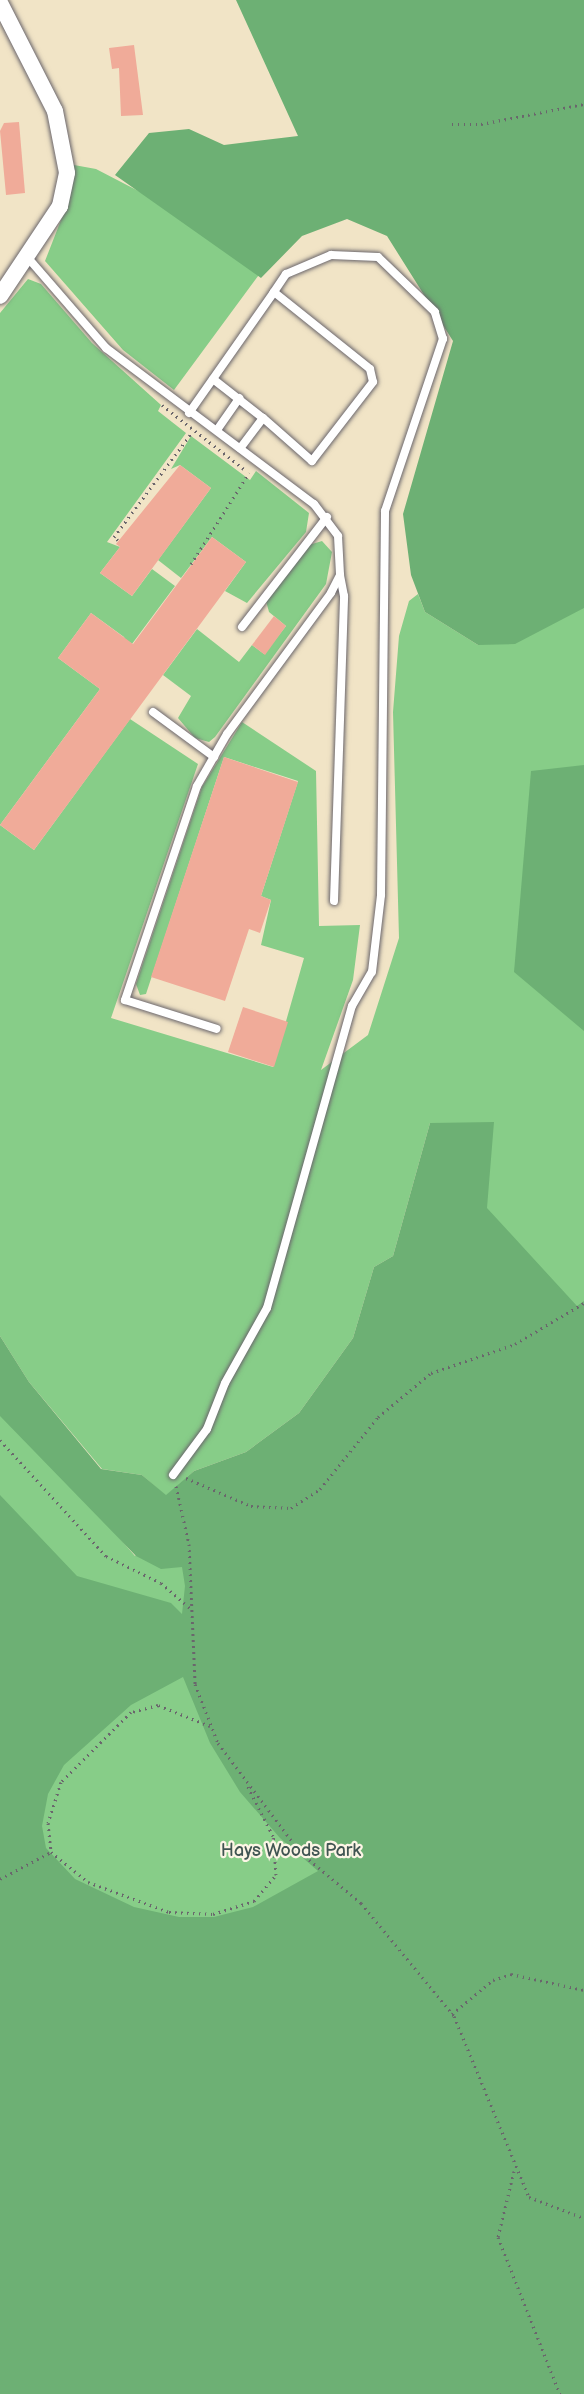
<!DOCTYPE html>
<html>
<head>
<meta charset="utf-8">
<style>
  body { margin:0 }
  #map { position:relative; width:584px; height:2394px; overflow:hidden; background:#f1e4c6; font-family:"Balsamiq Sans",sans-serif }
  div>[style] { position:absolute }
  .green>* { inset:0; background:#87cd88 }
  .forest>* { inset:0; background:#6db074 }
  .building>* { inset:0; background:#f0ab99 }
  .path>* { height:3px; margin-top:-1.5px; transform-origin:0; background:repeating-linear-gradient(90deg,#6a666c 0 1.5px,transparent 0 6px) }
  .roads { filter:drop-shadow(0 0 2px #6a666c) drop-shadow(0 0 2px #6a666c) }
  .service>* { height:8px; margin:-4px; padding:0 4px; transform-origin:4px; border-radius:4px; background:#fff }
  .minor>* { height:16px; margin:-8px; padding:0 8px; transform-origin:8px; border-radius:8px; background:#fff }
  span { translate:-50% -50%; white-space:nowrap; text-align:center; line-height:1.15; -webkit-text-stroke:4.5px #fcf5e5; paint-order:stroke }
  .park-label { font-size:18px; color:#405552 }
</style>
</head>
<body>
<div id="map">
  <div class="green">
    <i style="clip-path:polygon(74px 165px,96px 169px,177px 211px,261px 272px,174px 390px,123px 350px,45px 261px,70px 197px)"></i>
    <i style="clip-path:polygon(28px 279px,41px 284px,92px 343px,161px 405px,158px 411px,186px 433px,107px 542px,120px 547px,100px 573px,132px 596px,152px 569px,175px 586px,129px 648px,124px 637px,91px 613px,58px 658px,100px 689px,0 825px,34px 850px,130px 719px,198px 764px,111px 1018px,273px 1067px,304px 958px,261px 945px,271px 900px,261px 896px,298px 781px,224px 757px,146px 994px,140px 995px,136px 984px,202px 787px,242px 722px,316px 771px,319px 926px,360px 925px,353px 980px,321px 1070px,368px 1035px,399px 938px,393px 712px,399px 636px,409px 601px,418px 594px,425px 612px,478px 645px,584px 416px,584px 2394px,0 2394px,0 1401px,135px 1556px,433px 1309px,430px 1123px,393px 1256px,374px 1267px,353px 1338px,299px 1413px,246px 1452px,194px 1471px,166px 1496px,142px 1475px,102px 1469px,29px 1382px,0 1336px,0 313px)"></i>
    <i style="clip-path:polygon(191px 436px,250px 480px,256px 471px,309px 513px,306px 532px,247px 603px,225px 591px,246px 562px,212px 537px,181px 578px,158px 560px,211px 488px,180px 465px,171px 469px)"></i>
    <i style="clip-path:polygon(322px 541px,332px 552px,326px 584px,215px 737px,209px 742px,195px 738px,178px 718px,191px 696px,163px 675px,197px 629px,239px 662px,252px 645px,264px 654px,286px 626px,269px 612px,266px 601px,309px 545px)"></i>
  </div>
  <div class="forest">
    <i style="clip-path:polygon(236px 0,584px 0,584px 608px,515px 644px,478px 645px,425px 612px,411px 575px,403px 514px,453px 341px,387px 236px,347px 219px,302px 236px,261px 278px,115px 175px,149px 133px,189px 129px,224px 145px,298px 136px)"></i>
    <i style="clip-path:polygon(584px 765px,584px 1031px,514px 972px,531px 771px)"></i>
    <i style="clip-path:polygon(evenodd,494px 1122px,487px 1208px,577px 1306px,584px 1301px,584px 2394px,0 2394px,0 1495px,77px 1576px,171px 1603px,182px 1614px,185px 1586px,182px 1567px,161px 1569px,136px 1556px,0 1416px,0 1336px,29px 1382px,101px 1469px,142px 1475px,166px 1495px,194px 1471px,246px 1452px,299px 1413px,353px 1338px,374px 1267px,393px 1256px,430px 1123px,494px 1122px,183px 1677px,210px 1743px,240px 1792px,280px 1838px,318px 1871px,253px 1907px,214px 1917px,179px 1917px,134px 1907px,75px 1879px,46px 1848px,42px 1826px,48px 1794px,64px 1765px,131px 1705px,183px 1677px)"></i>
  </div>
  <div class="building">
    <i style="clip-path:polygon(134px 45px,143px 115px,121px 116px,119px 68px,112px 69px,109px 48px)"></i>
    <i style="clip-path:polygon(19px 122px,25px 193px,6px 195px,0 131px,4px 123px)"></i>
    <i style="clip-path:polygon(180px 465px,211px 488px,132px 596px,100px 573px,120px 547px,116px 544px)"></i>
    <i style="clip-path:polygon(212px 537px,246px 562px,34px 850px,0 825px,100px 689px,58px 658px,91px 613px,133px 644px)"></i>
    <i style="clip-path:polygon(274px 616px,286px 626px,265px 655px,252px 645px)"></i>
    <i style="clip-path:polygon(224px 757px,298px 782px,261px 896px,271px 900px,260px 933px,249px 929px,225px 1001px,151px 977px)"></i>
    <i style="clip-path:polygon(243px 1007px,288px 1022px,274px 1067px,228px 1052px)"></i>
  </div>
  <div class="path">
    <i style="left:452px;top:124px;width:29px"></i>
    <i style="left:481px;top:124px;width:105px;rotate:-11deg"></i>
    <i style="left:162px;top:405px;width:104px;rotate:38deg"></i>
    <i style="left:118px;top:540px;width:5px;rotate:-143deg"></i>
    <i style="left:114px;top:537px;width:132px;rotate:-53.3deg"></i>
    <i style="left:191px;top:564px;width:108px;rotate:-57.5deg"></i>
    <i style="left:0;top:1440px;width:157px;rotate:47.6deg"></i>
    <i style="left:106px;top:1556px;width:61px;rotate:26.1deg"></i>
    <i style="left:161px;top:1583px;width:40px;rotate:41deg"></i>
    <i style="left:186px;top:1478px;width:71px;rotate:23.3deg"></i>
    <i style="left:251px;top:1506px;width:40px;rotate:2.9deg"></i>
    <i style="left:291px;top:1508px;width:35px;rotate:-33deg"></i>
    <i style="left:320px;top:1489px;width:92px;rotate:-51.1deg"></i>
    <i style="left:378px;top:1417px;width:69px;rotate:-39.7deg"></i>
    <i style="left:431px;top:1373px;width:89px;rotate:-19deg"></i>
    <i style="left:515px;top:1344px;width:80px;rotate:-30.7deg"></i>
    <i style="left:176px;top:1486px;width:59px;rotate:77.4deg"></i>
    <i style="left:189px;top:1544px;width:140px;rotate:87.5deg"></i>
    <i style="left:195px;top:1684px;width:63px;rotate:68.7deg"></i>
    <i style="left:218px;top:1743px;width:136px;rotate:53deg"></i>
    <i style="left:300px;top:1852px;width:80px;rotate:39.9deg"></i>
    <i style="left:361px;top:1903px;width:146px;rotate:50.5deg"></i>
    <i style="left:454px;top:2016px;width:196px;rotate:67.5deg"></i>
    <i style="left:529px;top:2197px;width:59px;rotate:20.9deg"></i>
    <i style="left:210px;top:1726px;width:56px;rotate:-158deg"></i>
    <i style="left:158px;top:1705px;width:28px;rotate:165deg"></i>
    <i style="left:131px;top:1712px;width:99px;rotate:135deg"></i>
    <i style="left:61px;top:1782px;width:43px;rotate:107.6deg"></i>
    <i style="left:48px;top:1823px;width:29px;rotate:84deg"></i>
    <i style="left:51px;top:1852px;width:48px;rotate:39deg"></i>
    <i style="left:88px;top:1882px;width:86px;rotate:20.3deg"></i>
    <i style="left:169px;top:1912px;width:44px;rotate:2.6deg"></i>
    <i style="left:213px;top:1914px;width:43px;rotate:-17.6deg"></i>
    <i style="left:254px;top:1901px;width:34px;rotate:-50deg"></i>
    <i style="left:276px;top:1875px;width:39px;rotate:-94deg"></i>
    <i style="left:273px;top:1836px;width:59px;rotate:-117deg"></i>
    <i style="left:0;top:1879px;width:58px;rotate:-27.9deg"></i>
    <i style="left:452px;top:2014px;width:53px;rotate:-39.7deg"></i>
    <i style="left:493px;top:1980px;width:19px;rotate:-18deg"></i>
    <i style="left:511px;top:1974px;width:75px;rotate:12.4deg"></i>
    <i style="left:514px;top:2171px;width:68px;rotate:103.6deg"></i>
    <i style="left:498px;top:2237px;width:169px;rotate:68.5deg"></i>
  </div>
  <div class="roads">
    <div class="service">
      <i style="left:28px;top:258px;width:119px;rotate:49.1deg"></i>
      <i style="left:106px;top:348px;width:260px;rotate:36.9deg"></i>
      <i style="left:314px;top:504px;width:40px;rotate:53deg"></i>
      <i style="left:338px;top:536px;width:39px;rotate:87deg"></i>
      <i style="left:340px;top:575px;width:20px;rotate:117deg"></i>
      <i style="left:331px;top:593px;width:175px;rotate:126.4deg"></i>
      <i style="left:227px;top:734px;width:60px;rotate:120deg"></i>
      <i style="left:197px;top:786px;width:226px;rotate:108.6deg"></i>
      <i style="left:125px;top:1000px;width:96px;rotate:17.5deg"></i>
      <i style="left:213px;top:379px;width:63px;rotate:38deg"></i>
      <i style="left:189px;top:413px;width:148px;rotate:-54.9deg"></i>
      <i style="left:274px;top:292px;width:123px;rotate:38.7deg"></i>
      <i style="left:370px;top:369px;width:13px;rotate:77deg"></i>
      <i style="left:373px;top:382px;width:100px;rotate:127.7deg"></i>
      <i style="left:312px;top:461px;width:65px;rotate:-138.7deg"></i>
      <i style="left:263px;top:418px;width:38px;rotate:127deg"></i>
      <i style="left:217px;top:430px;width:39px;rotate:-55deg"></i>
      <i style="left:242px;top:627px;width:139px;rotate:-52.3deg"></i>
      <i style="left:153px;top:712px;width:76px;rotate:36.4deg"></i>
      <i style="left:334px;top:901px;width:305px;rotate:-88.1deg"></i>
      <i style="left:344px;top:596px;width:21px;rotate:-101deg"></i>
      <i style="left:173px;top:1475px;width:57px;rotate:-53.5deg"></i>
      <i style="left:207px;top:1429px;width:49px;rotate:-68.6deg"></i>
      <i style="left:225px;top:1383px;width:86px;rotate:-60.8deg"></i>
      <i style="left:267px;top:1308px;width:314px;rotate:-74.3deg"></i>
      <i style="left:352px;top:1006px;width:39px;rotate:-60deg"></i>
      <i style="left:372px;top:972px;width:78px;rotate:-83.3deg"></i>
      <i style="left:381px;top:895px;width:384px;rotate:-89.4deg"></i>
      <i style="left:385px;top:511px;width:182px;rotate:-71.4deg"></i>
      <i style="left:443px;top:339px;width:28px;rotate:-107deg"></i>
      <i style="left:435px;top:312px;width:79px;rotate:-136deg"></i>
      <i style="left:378px;top:257px;width:47px;rotate:-177.6deg"></i>
      <i style="left:331px;top:255px;width:49px;rotate:157.1deg"></i>
      <i style="left:286px;top:274px;width:22px;rotate:124deg"></i>
    </div>
    <div class="minor">
      <i style="left:0;top:3px;width:121px;rotate:63deg"></i>
      <i style="left:55px;top:111px;width:63px;rotate:79deg"></i>
      <i style="left:67px;top:173px;width:34px;rotate:102deg"></i>
      <i style="left:60px;top:206px;width:108px;rotate:123.7deg"></i>
    </div>
  </div>
  <div class="park-label">
    <span style="left:291px;top:1851px">Hays Woods Park</span>
  </div>
</div>
</body>
</html>
